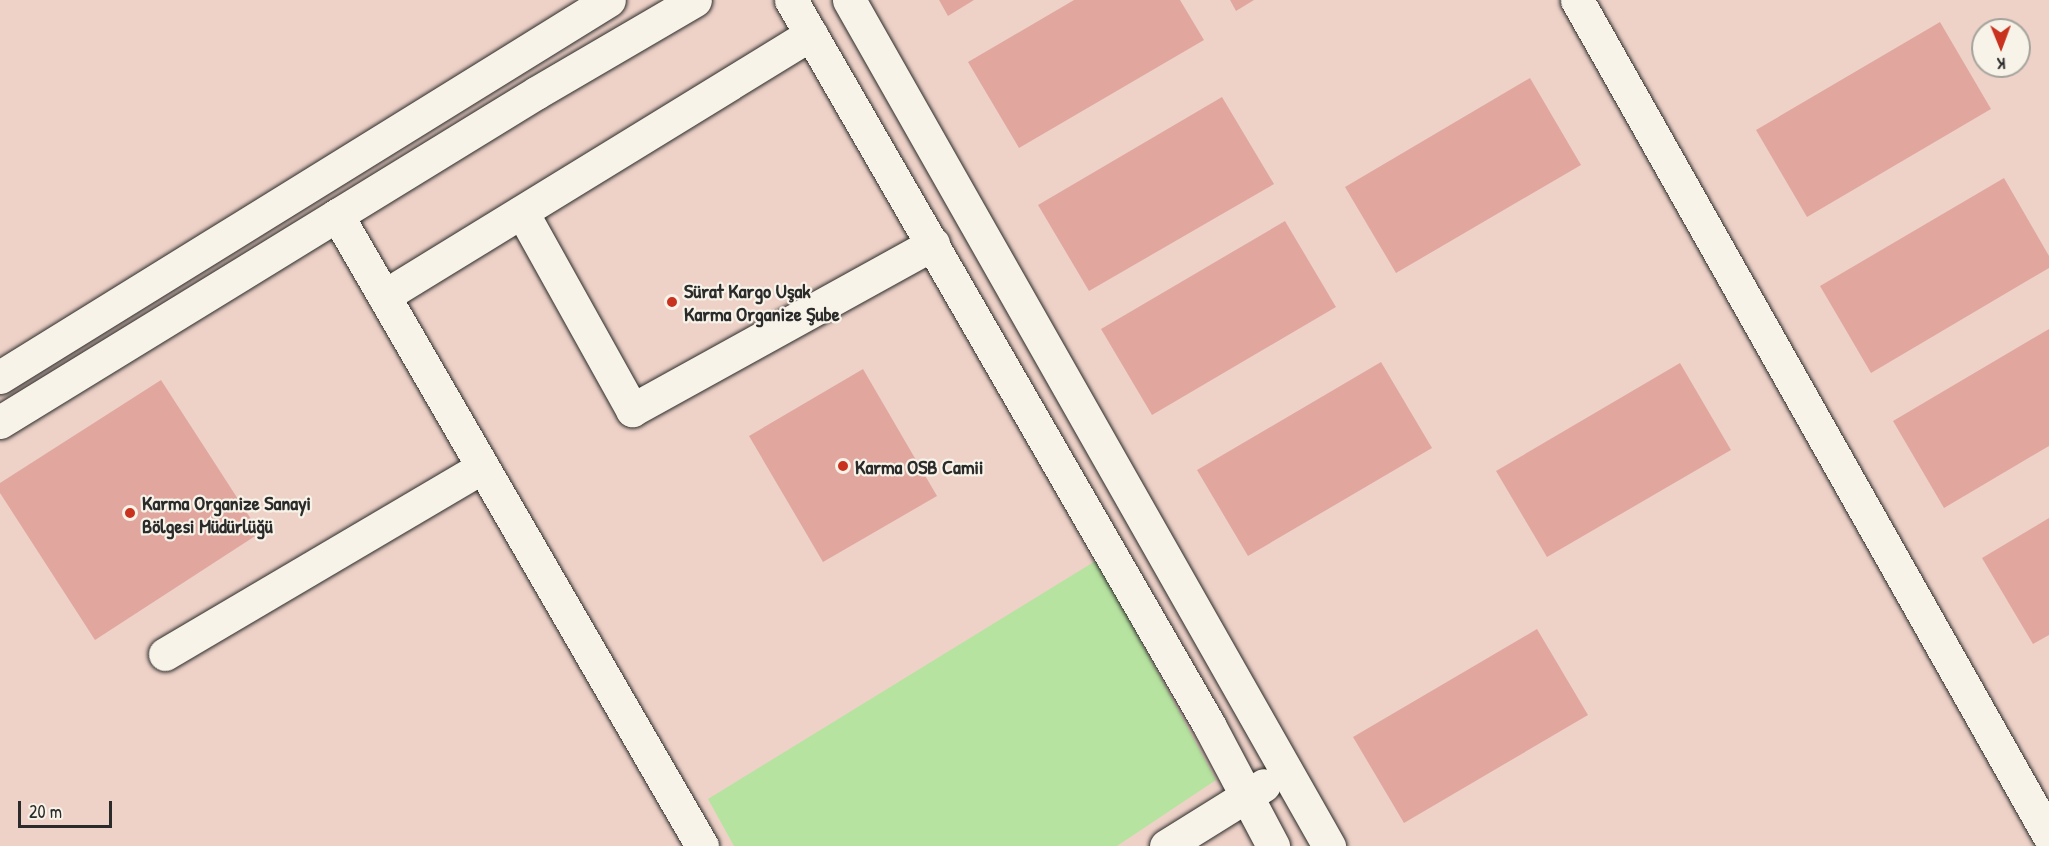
<!DOCTYPE html>
<html>
<head>
<meta charset="utf-8">
<style>
  body { margin:0 }
  #map { position:relative; width:2049px; height:846px; overflow:hidden; background:#f3e4d9; font-family:"Patrick Hand",sans-serif }
  div>[style] { position:absolute }
  .built>* { inset:0; background:#eed2c8 }
  .green>* { inset:0; background:#b7e3a0 }
  .building>* { inset:0; background:#e1a79f }
  .roads { filter:drop-shadow(0 0 2px #2b2b2b) drop-shadow(0 0 2px #2b2b2b) }
  .minor>* { height:33px; margin:-16.5px; padding:0 16.5px; transform-origin:16.5px; border-radius:16.5px; background:#f7f3e8 }
  .dots>* { width:16px; height:16px; translate:-50% -50%; box-sizing:border-box; border:3px solid #f7f3e8; border-radius:50% }
  span { translate:-50% -50%; white-space:nowrap; text-align:center; line-height:1.15; -webkit-text-stroke:4.5px #f7f3e8; paint-order:stroke }
  .poi-label { font-size:20px; color:#2b2b2b; font-weight:700 }
  .left { translate:0 -50%; text-align:left }
  .north { position:absolute; left:1971px; top:18px; width:60px; height:60px; box-sizing:border-box; background:#f7f3e8; border:2px solid #a5a39c; border-radius:50%; rotate:179deg; font-size:16px; font-weight:700; line-height:24px; text-align:center; color:#2b2b2b }
  .north::after { content:''; display:block; margin:auto; width:21px; height:27px; background:#c8321e; clip-path:polygon(50% 0,100% 100%,50% 72%,0 100%) }
  .scale { position:absolute; left:18px; top:801px; width:94px; height:27px; box-sizing:border-box; border:3px solid #2b2b2b; border-top:0; padding-left:8px; font-size:18px; line-height:21px; white-space:nowrap; color:#2b2b2b; -webkit-text-stroke:4px #f7f3e8; paint-order:stroke }
</style>
</head>
<body>
<div id="map">
  <div class="built">
    <i style="clip-path:polygon(evenodd,0 0,2049px 0,2049px 846px,0 846px,0 0,1983px 30px,2019px 30px,2019px 66px,1983px 66px,1983px 30px)"></i>
  </div>
  <div class="green">
    <i style="clip-path:polygon(1097px 560px,1216px 780px,1117px 846px,734px 846px,708px 799px)"></i>
  </div>
  <div class="building">
    <i style="clip-path:polygon(939px 0,974px 0,948px 16px)"></i>
    <i style="clip-path:polygon(1074px 0,1180px 0,1204px 40px,1019px 148px,968px 62px)"></i>
    <i style="clip-path:polygon(1230px 0,1254px 0,1236px 11px)"></i>
    <i style="clip-path:polygon(1940px 22px,1991px 109px,1807px 217px,1756px 130px)"></i>
    <i style="clip-path:polygon(1530px 78px,1581px 165px,1396px 273px,1345px 187px)"></i>
    <i style="clip-path:polygon(1222px 97px,1274px 184px,1089px 291px,1038px 205px)"></i>
    <i style="clip-path:polygon(2004px 178px,2049px 256px,2049px 268px,1871px 373px,1820px 286px)"></i>
    <i style="clip-path:polygon(1285px 221px,1336px 307px,1152px 415px,1101px 329px)"></i>
    <i style="clip-path:polygon(2049px 329px,2049px 446px,1944px 508px,1893px 421px)"></i>
    <i style="clip-path:polygon(1381px 362px,1432px 448px,1248px 556px,1197px 470px)"></i>
    <i style="clip-path:polygon(1680px 363px,1731px 450px,1547px 557px,1496px 471px)"></i>
    <i style="clip-path:polygon(863px 369px,937px 496px,823px 562px,749px 436px)"></i>
    <i style="clip-path:polygon(161px 380px,260px 533px,95px 640px,0 493px,0 483px)"></i>
    <i style="clip-path:polygon(2049px 518px,2049px 635px,2033px 644px,1982px 558px)"></i>
    <i style="clip-path:polygon(1537px 629px,1588px 715px,1404px 823px,1353px 737px)"></i>
  </div>
  <div class="roads">
    <div class="minor">
      <i style="left:791px;top:0;width:837px;rotate:60.03deg"></i>
      <i style="left:1209px;top:725px;width:137px;rotate:62.1deg"></i>
      <i style="left:849px;top:0;width:973px;rotate:60.43deg"></i>
      <i style="left:1577px;top:0;width:960px;rotate:60.55deg"></i>
      <i style="left:522px;top:212px;width:227px;rotate:60.9deg"></i>
      <i style="left:632px;top:410px;width:344px;rotate:-28.9deg"></i>
      <i style="left:337px;top:215px;width:729px;rotate:59.95deg"></i>
      <i style="left:384px;top:296px;width:501px;rotate:-31.53deg"></i>
      <i style="left:0;top:377px;width:716px;rotate:-31.76deg"></i>
      <i style="left:0;top:422px;width:629px;rotate:-31.54deg"></i>
      <i style="left:536px;top:93px;width:184px;rotate:-30.3deg"></i>
      <i style="left:165px;top:654px;width:368px;rotate:-30.5deg"></i>
      <i style="left:1166px;top:846px;width:115px;rotate:-31.9deg"></i>
    </div>
  </div>
  <div class="dots">
    <i style="left:672px;top:302px;background:#c8321e"></i>
    <i style="left:843px;top:466px;background:#c8321e"></i>
    <i style="left:130px;top:513px;background:#c8321e"></i>
  </div>
  <div class="poi-label">
    <span class="left" style="left:684px;top:302px">Sürat Kargo Uşak<br>Karma Organize Şube</span>
    <span class="left" style="left:855px;top:466px">Karma OSB Camii</span>
    <span class="left" style="left:142px;top:514px">Karma Organize Sanayi<br>Bölgesi Müdürlüğü</span>
  </div>
  <div class="north">K</div>
  <div class="scale">20 m</div>
</div>
</body>
</html>
